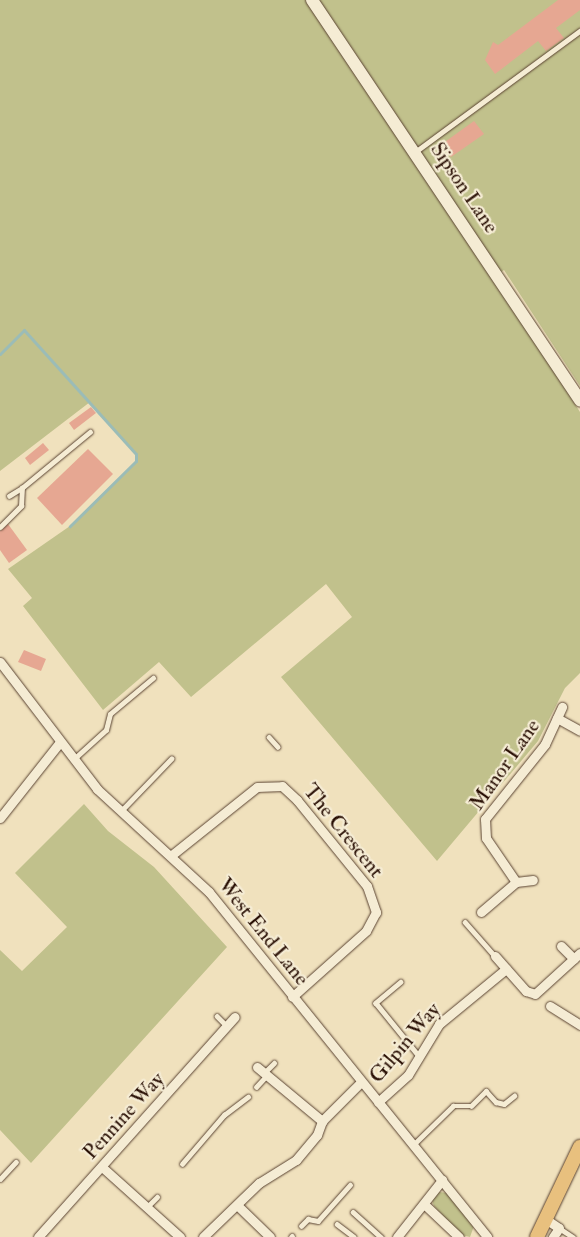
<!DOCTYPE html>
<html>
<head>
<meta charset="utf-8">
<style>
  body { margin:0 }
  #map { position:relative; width:580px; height:1237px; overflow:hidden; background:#f0e1bd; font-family:"IM FELL Double Pica",serif }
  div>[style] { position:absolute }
  .green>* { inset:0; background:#c1c18c }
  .stream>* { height:3px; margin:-1.5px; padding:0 1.5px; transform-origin:1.5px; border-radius:1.5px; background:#9bbcb7 }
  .building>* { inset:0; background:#e6a792 }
  .roads { filter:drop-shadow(0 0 1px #5a4332) drop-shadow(0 0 1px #5a4332) }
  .lane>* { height:4.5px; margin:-2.25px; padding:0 2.25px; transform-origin:2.25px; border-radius:2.25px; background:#f5ecd4 }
  .street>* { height:9px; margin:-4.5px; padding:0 4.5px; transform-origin:4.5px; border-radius:4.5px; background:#f5ecd4 }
  .secondary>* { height:12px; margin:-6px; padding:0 6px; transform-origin:6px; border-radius:6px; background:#f5ecd4 }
  .primary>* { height:14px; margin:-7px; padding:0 7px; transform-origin:7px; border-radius:7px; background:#e8c07e }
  span { translate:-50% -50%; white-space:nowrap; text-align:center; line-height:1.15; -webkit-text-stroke:4.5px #f5ecd4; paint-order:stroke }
  .street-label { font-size:21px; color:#280e03 }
</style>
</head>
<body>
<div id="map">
  <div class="green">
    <i style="clip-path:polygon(0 0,580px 0,580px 386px,504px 270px,494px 277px,580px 412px,580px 673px,565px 688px,538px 741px,437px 861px,281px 677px,352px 617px,326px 584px,191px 697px,159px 662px,103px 710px,23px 606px,32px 598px,8px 569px,70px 526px,136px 461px,136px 454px,90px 402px,0 471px)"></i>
    <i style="clip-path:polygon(84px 804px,108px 831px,154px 867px,227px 947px,31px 1163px,0 1130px,0 950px,22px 971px,67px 927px,15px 873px)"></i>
    <i style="clip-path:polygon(439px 1192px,448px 1193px,474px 1226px,470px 1237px,461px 1235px,434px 1206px,432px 1200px)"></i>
  </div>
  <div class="stream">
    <i style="left:0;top:354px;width:34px;rotate:-45deg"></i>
    <i style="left:24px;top:330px;width:167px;rotate:47.9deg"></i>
    <i style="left:136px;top:454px;width:7px;rotate:90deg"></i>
    <i style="left:136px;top:461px;width:93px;rotate:135.4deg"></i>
  </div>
  <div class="building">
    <i style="clip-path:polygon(558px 0,580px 0,580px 10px,556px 28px,564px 38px,546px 51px,538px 41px,495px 74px,485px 60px,493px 42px,498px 45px)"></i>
    <i style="clip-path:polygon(474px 121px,484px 134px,451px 157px,442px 144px)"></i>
    <i style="clip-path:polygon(91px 407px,96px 413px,74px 430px,69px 423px)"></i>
    <i style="clip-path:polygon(43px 443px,49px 450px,30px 465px,25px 458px)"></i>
    <i style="clip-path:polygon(88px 449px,113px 474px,62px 525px,37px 498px)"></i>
    <i style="clip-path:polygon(8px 524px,27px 550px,9px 563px,0 550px,0 531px)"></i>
    <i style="clip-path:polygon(24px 650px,46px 659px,41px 671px,18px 662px)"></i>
  </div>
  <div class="roads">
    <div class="lane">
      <i style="left:415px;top:152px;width:205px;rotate:-36.3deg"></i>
      <i style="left:9px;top:496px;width:15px;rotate:-32deg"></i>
      <i style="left:0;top:527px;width:30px;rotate:-45deg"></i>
      <i style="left:21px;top:506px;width:18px;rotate:-87deg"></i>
      <i style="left:22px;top:488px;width:88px;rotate:-39.5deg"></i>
      <i style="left:269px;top:737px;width:13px;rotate:48deg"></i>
      <i style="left:74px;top:759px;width:43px;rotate:-42.2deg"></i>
      <i style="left:106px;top:730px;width:16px;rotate:-76deg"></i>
      <i style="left:110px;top:714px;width:56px;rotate:-39.9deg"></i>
      <i style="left:120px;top:812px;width:74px;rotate:-46.1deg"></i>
      <i style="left:465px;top:922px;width:45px;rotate:48.6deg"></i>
      <i style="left:401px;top:982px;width:33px;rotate:140deg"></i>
      <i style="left:376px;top:1003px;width:68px;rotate:50.9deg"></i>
      <i style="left:217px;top:1016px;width:14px;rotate:45deg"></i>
      <i style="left:264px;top:1073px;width:14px;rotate:-45deg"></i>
      <i style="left:256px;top:1087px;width:16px;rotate:-47deg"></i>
      <i style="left:413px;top:1145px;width:56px;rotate:-44.3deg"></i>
      <i style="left:453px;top:1106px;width:18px"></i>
      <i style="left:471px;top:1106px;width:21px;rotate:-45deg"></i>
      <i style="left:486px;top:1091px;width:15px;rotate:48deg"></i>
      <i style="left:496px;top:1102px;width:8px;rotate:14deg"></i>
      <i style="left:504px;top:1104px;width:13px;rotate:-39deg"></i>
      <i style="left:182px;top:1164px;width:65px;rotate:-49.4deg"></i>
      <i style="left:224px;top:1115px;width:30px;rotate:-37deg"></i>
      <i style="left:0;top:1179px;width:23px;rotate:-47deg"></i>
      <i style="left:147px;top:1207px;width:14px;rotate:-45deg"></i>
      <i style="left:353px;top:1212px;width:38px;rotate:42deg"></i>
      <i style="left:337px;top:1224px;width:21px;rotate:37deg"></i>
      <i style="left:301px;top:1226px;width:10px;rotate:-45deg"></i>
      <i style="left:308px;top:1219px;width:10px;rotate:11deg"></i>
      <i style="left:318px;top:1221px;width:48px;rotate:-48.4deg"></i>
      <i style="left:559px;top:1228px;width:17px;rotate:33deg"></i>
      <i style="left:291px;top:1237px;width:1px;rotate:-45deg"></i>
    </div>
    <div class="street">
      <i style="left:0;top:662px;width:160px;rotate:52.6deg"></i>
      <i style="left:97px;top:789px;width:152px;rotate:42.6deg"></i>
      <i style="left:209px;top:892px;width:443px;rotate:51.1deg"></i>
      <i style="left:557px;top:718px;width:26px;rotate:29deg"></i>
      <i style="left:0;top:818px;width:97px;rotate:-51.7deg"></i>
      <i style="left:173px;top:854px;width:107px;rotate:-38.6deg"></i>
      <i style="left:257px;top:787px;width:25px;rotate:-2deg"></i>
      <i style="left:282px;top:786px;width:21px;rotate:43deg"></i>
      <i style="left:297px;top:800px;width:111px;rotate:50.9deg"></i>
      <i style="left:367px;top:886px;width:28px;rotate:71deg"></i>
      <i style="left:376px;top:912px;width:21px;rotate:118deg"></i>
      <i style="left:366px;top:931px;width:99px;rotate:138.3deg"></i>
      <i style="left:516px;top:882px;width:17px;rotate:-7deg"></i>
      <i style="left:481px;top:912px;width:46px;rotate:-40.6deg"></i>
      <i style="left:516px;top:882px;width:53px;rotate:-124.3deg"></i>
      <i style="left:486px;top:838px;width:19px;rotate:-93deg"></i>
      <i style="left:485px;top:819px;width:96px;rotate:-51.3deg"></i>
      <i style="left:545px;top:744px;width:41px;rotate:-65.3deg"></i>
      <i style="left:561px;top:946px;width:18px;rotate:45deg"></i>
      <i style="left:495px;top:956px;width:47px;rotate:48.5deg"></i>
      <i style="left:526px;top:991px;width:9px;rotate:18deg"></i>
      <i style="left:535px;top:994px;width:61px;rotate:-42.3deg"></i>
      <i style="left:550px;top:1006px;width:36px;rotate:32deg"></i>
      <i style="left:257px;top:1067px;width:85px;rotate:39.7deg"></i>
      <i style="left:378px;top:1102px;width:40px;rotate:-42deg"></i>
      <i style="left:408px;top:1075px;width:60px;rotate:-58.7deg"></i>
      <i style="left:439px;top:1024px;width:87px;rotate:-39.4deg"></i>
      <i style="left:102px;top:1167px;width:105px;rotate:41.9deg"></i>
      <i style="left:424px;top:1204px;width:48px;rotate:43.3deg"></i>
      <i style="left:237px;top:1205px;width:46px;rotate:44.1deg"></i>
      <i style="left:547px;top:1220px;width:14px;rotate:34deg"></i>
      <i style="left:559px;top:1228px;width:11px;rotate:124deg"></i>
      <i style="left:38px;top:1237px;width:295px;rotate:-48.2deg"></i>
      <i style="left:203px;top:1237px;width:78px;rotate:-44deg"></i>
      <i style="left:259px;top:1183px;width:44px;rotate:-31.9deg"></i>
      <i style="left:296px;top:1160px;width:33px;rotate:-50deg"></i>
      <i style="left:317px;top:1135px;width:15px;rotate:-70deg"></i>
      <i style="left:322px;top:1121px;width:55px;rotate:-45deg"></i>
      <i style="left:397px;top:1237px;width:73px;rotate:-51.7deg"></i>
    </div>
    <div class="secondary">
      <i style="left:312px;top:0;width:482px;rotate:56.2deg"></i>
    </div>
    <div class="primary">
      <i style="left:537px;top:1237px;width:100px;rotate:-64.5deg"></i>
    </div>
  </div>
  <div class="street-label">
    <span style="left:464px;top:188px;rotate:56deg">Sipson Lane</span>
    <span style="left:505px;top:765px;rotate:-55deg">Manor Lane</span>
    <span style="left:343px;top:831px;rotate:51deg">The Crescent</span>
    <span style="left:263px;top:932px;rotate:51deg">West End Lane</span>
    <span style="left:405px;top:1043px;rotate:-50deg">Gilpin Way</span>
    <span style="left:124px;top:1116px;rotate:-48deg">Pennine Way</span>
  </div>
</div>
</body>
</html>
